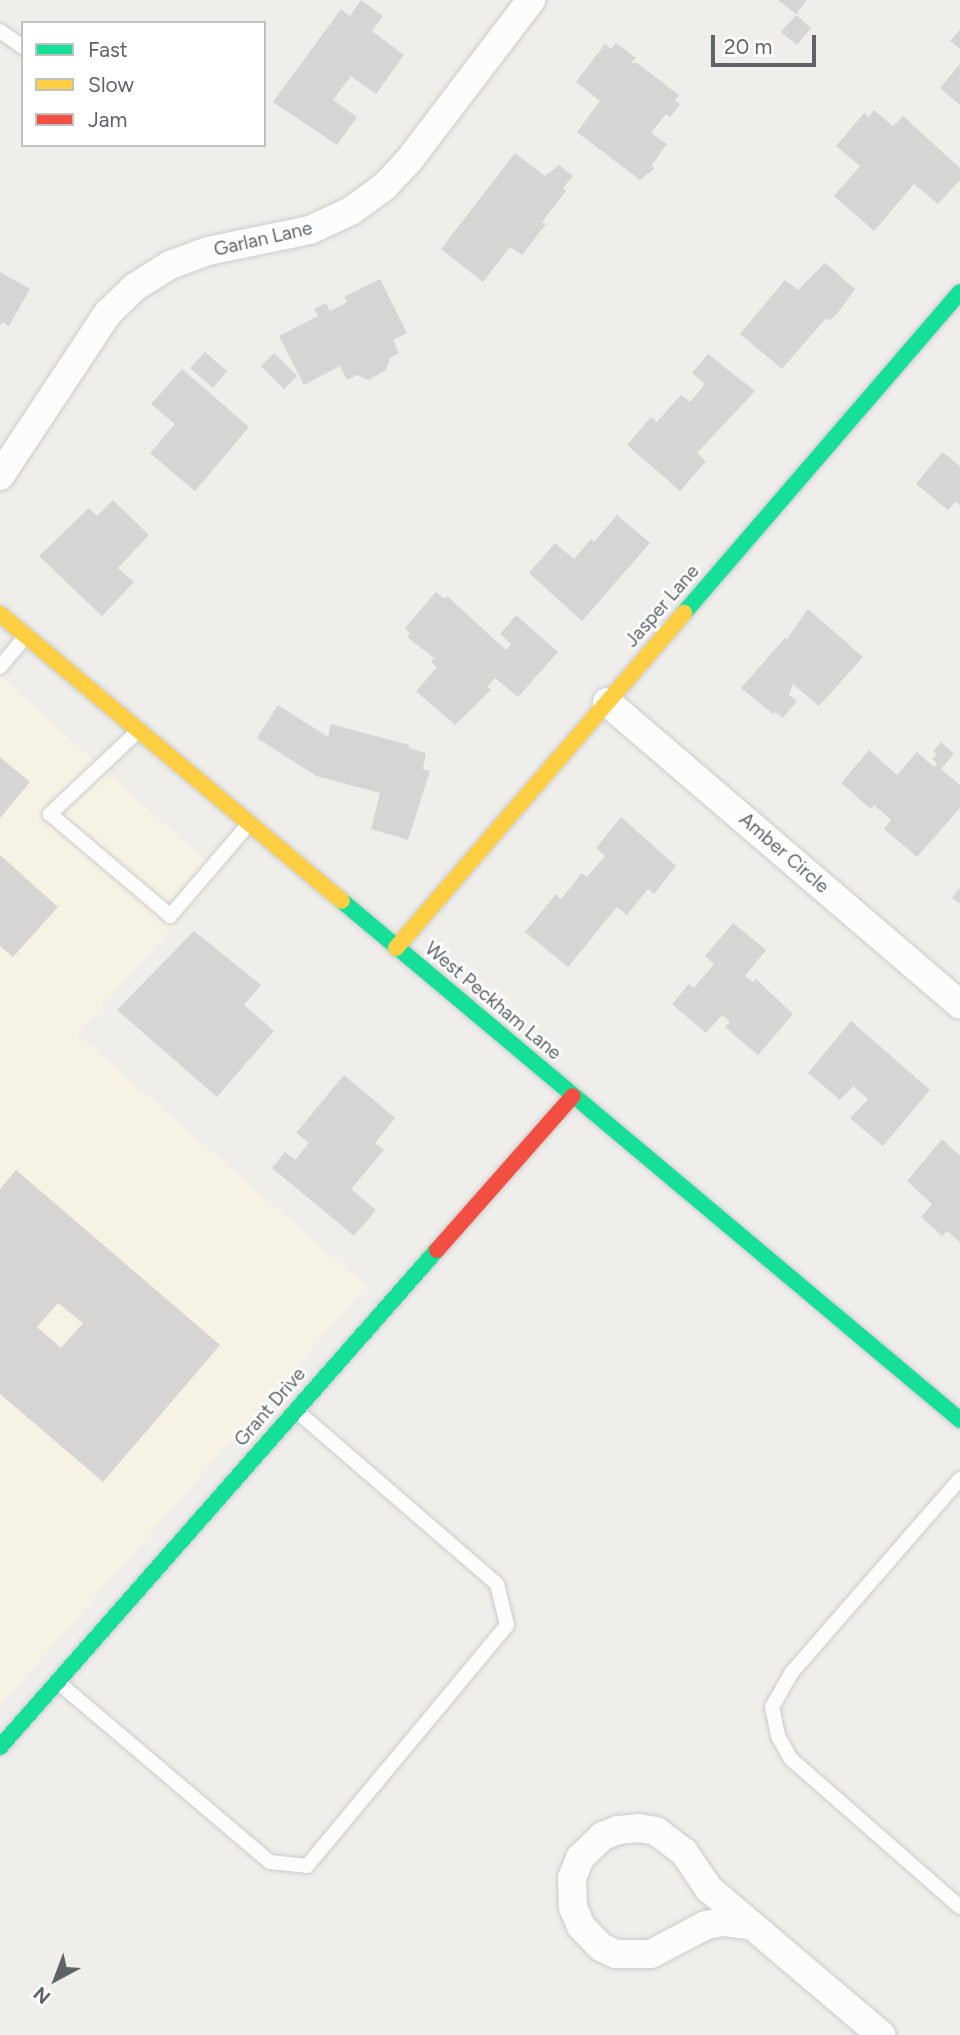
<!DOCTYPE html>
<html>
<head>
<meta charset="utf-8">
<style>
  body { margin:0 }
  #map { position:relative; width:960px; height:2035px; overflow:hidden; background:#efeeea; font-family:Figtree,sans-serif }
  div>[style] { position:absolute }
  .commercial>* { inset:0; background:#f7f3e4 }
  .building>* { inset:0; background:#d6d5d3 }
  .roads { filter:drop-shadow(0 0 2px #cbcccc) drop-shadow(0 0 2px #cbcccc) }
  .lane>* { height:14px; margin:-7px; padding:0 7px; transform-origin:7px; border-radius:7px; background:#fdfcfc }
  .street>* { height:28px; margin:-14px; padding:0 14px; transform-origin:14px; border-radius:14px; background:#fdfcfc }
  .fast>* { height:16px; margin:-8px; padding:0 8px; transform-origin:8px; border-radius:8px; background:#16e098 }
  .slow>* { height:16px; margin:-8px; padding:0 8px; transform-origin:8px; border-radius:8px; background:#ffcf43 }
  .jam>* { height:16px; margin:-8px; padding:0 8px; transform-origin:8px; border-radius:8px; background:#f24e42 }
  span { translate:-50% -50%; white-space:nowrap; text-align:center; line-height:1.15; -webkit-text-stroke:5px #fff; paint-order:stroke }
  .street-label { font-size:19px; color:#5f6368 }
  .legend { position:absolute; left:21px; top:21px; width:245px; height:126px; box-sizing:border-box; background:#fff; border:2px solid #bfc1c3; margin:0; padding:9px 12px; list-style:none; font-size:21px; color:#5f6368 }
  .legend li { display:flex; align-items:center; gap:14px; height:35px }
  .legend b { width:35px; border:2px solid #bfc1c3 }
  .north { position:absolute; left:21px; top:1944px; width:70px; height:70px; -webkit-text-stroke:5px #fff; paint-order:stroke; rotate:221deg; font-size:19px; font-weight:700; line-height:28px; text-align:center; color:#5f6368 }
  .north::after { content:''; display:block; margin:auto; width:24px; height:32px; background:#5f6368; clip-path:polygon(50% 0,100% 100%,50% 72%,0 100%) }
  .scale { position:absolute; left:711px; top:35px; width:105px; height:32px; box-sizing:border-box; border:4px solid #5f6368; border-top:0; padding-left:9px; font-size:21px; line-height:24px; white-space:nowrap; color:#5f6368; -webkit-text-stroke:5px #fff; paint-order:stroke }
</style>
</head>
<body>
<div id="map">
  <div class="commercial">
    <i style="clip-path:polygon(0 676px,220px 874px,77px 1034px,366px 1286px,0 1706px)"></i>
  </div>
  <div class="building">
    <i style="clip-path:polygon(361px 0,383px 16px,372px 31px,404px 55px,376px 94px,351px 76px,333px 100px,357px 117px,337px 145px,273px 102px,341px 9px,350px 16px)"></i>
    <i style="clip-path:polygon(778px 0,807px 0,796px 14px)"></i>
    <i style="clip-path:polygon(796px 15px,811px 28px,797px 45px,781px 32px)"></i>
    <i style="clip-path:polygon(960px 30px,960px 49px,950px 41px)"></i>
    <i style="clip-path:polygon(616px 43px,636px 58px,631px 63px,637px 63px,679px 95px,675px 101px,680px 104px,670px 117px,666px 114px,651px 133px,667px 144px,651px 166px,655px 168px,640px 180px,577px 132px,600px 101px,576px 82px,605px 44px,611px 49px)"></i>
    <i style="clip-path:polygon(960px 64px,960px 105px,940px 88px)"></i>
    <i style="clip-path:polygon(874px 110px,893px 126px,903px 116px,960px 168px,960px 180px,938px 204px,914px 184px,874px 231px,834px 196px,860px 166px,836px 146px,864px 113px,869px 117px)"></i>
    <i style="clip-path:polygon(515px 153px,545px 176px,559px 165px,573px 176px,563px 188px,566px 191px,542px 222px,546px 224px,522px 255px,510px 247px,483px 282px,441px 249px)"></i>
    <i style="clip-path:polygon(825px 263px,855px 289px,837px 314px,829px 321px,826px 318px,782px 369px,740px 334px,785px 280px,798px 290px)"></i>
    <i style="clip-path:polygon(0 272px,30px 289px,9px 326px,2px 322px,0 326px)"></i>
    <i style="clip-path:polygon(380px 279px,407px 333px,393px 340px,399px 353px,390px 358px,386px 370px,368px 380px,357px 375px,347px 380px,340px 366px,304px 385px,279px 336px,318px 316px,314px 309px,326px 303px,330px 311px,347px 302px,344px 297px)"></i>
    <i style="clip-path:polygon(205px 352px,227px 371px,213px 388px,190px 368px)"></i>
    <i style="clip-path:polygon(274px 353px,297px 376px,284px 389px,261px 366px)"></i>
    <i style="clip-path:polygon(708px 354px,755px 391px,697px 453px,706px 461px,680px 491px,627px 445px,651px 417px,657px 422px,681px 395px,690px 402px,705px 384px,692px 373px)"></i>
    <i style="clip-path:polygon(182px 369px,249px 427px,195px 491px,150px 453px,175px 424px,151px 404px)"></i>
    <i style="clip-path:polygon(942px 452px,960px 466px,960px 505px,955px 502px,948px 510px,916px 484px)"></i>
    <i style="clip-path:polygon(113px 500px,149px 535px,118px 568px,134px 582px,102px 616px,39px 556px,89px 508px,97px 516px)"></i>
    <i style="clip-path:polygon(617px 515px,650px 543px,582px 621px,529px 573px,555px 543px,574px 559px,591px 539px,594px 542px)"></i>
    <i style="clip-path:polygon(436px 592px,445px 599px,447px 596px,506px 650px,511px 644px,500px 634px,516px 615px,558px 652px,518px 697px,495px 678px,487px 687px,491px 690px,455px 725px,416px 691px,437px 667px,431px 662px,434px 658px,407px 637px,410px 633px,405px 628px)"></i>
    <i style="clip-path:polygon(808px 609px,863px 657px,819px 706px,793px 684px,789px 695px,797px 701px,783px 718px,775px 712px,773px 714px,741px 688px,785px 638px,787px 639px)"></i>
    <i style="clip-path:polygon(278px 705px,328px 737px,331px 724px,409px 745px,409px 748px,426px 753px,423px 769px,430px 771px,408px 840px,371px 829px,380px 793px,316px 776px,257px 738px)"></i>
    <i style="clip-path:polygon(941px 742px,954px 754px,941px 769px,960px 785px,960px 808px,917px 857px,884px 829px,891px 820px,874px 805px,871px 809px,841px 783px,869px 750px,897px 775px,917px 752px,934px 767px,937px 763px,932px 759px,937px 754px,933px 751px)"></i>
    <i style="clip-path:polygon(0 757px,30px 782px,0 818px)"></i>
    <i style="clip-path:polygon(621px 817px,676px 866px,654px 894px,648px 889px,627px 915px,617px 907px,568px 967px,525px 932px,556px 894px,561px 899px,582px 873px,587px 877px,605px 856px,596px 848px)"></i>
    <i style="clip-path:polygon(0 855px,58px 907px,13px 957px,0 946px)"></i>
    <i style="clip-path:polygon(960px 888px,960px 904px,952px 898px)"></i>
    <i style="clip-path:polygon(733px 923px,766px 950px,745px 976px,753px 982px,756px 979px,793px 1014px,758px 1055px,725px 1027px,730px 1021px,722px 1015px,706px 1033px,672px 1004px,689px 984px,694px 988px,714px 964px,705px 956px)"></i>
    <i style="clip-path:polygon(194px 931px,261px 985px,244px 1005px,274px 1031px,217px 1097px,117px 1010px)"></i>
    <i style="clip-path:polygon(851px 1021px,930px 1090px,883px 1146px,850px 1118px,868px 1099px,853px 1086px,840px 1100px,808px 1073px)"></i>
    <i style="clip-path:polygon(344px 1075px,395px 1118px,375px 1143px,384px 1150px,351px 1189px,376px 1210px,354px 1236px,272px 1168px,285px 1152px,295px 1160px,309px 1143px,296px 1133px)"></i>
    <i style="clip-path:polygon(942px 1139px,960px 1156px,960px 1242px,947px 1231px,942px 1236px,921px 1217px,932px 1204px,907px 1181px)"></i>
    <i style="clip-path:polygon(evenodd,16px 1170px,220px 1345px,103px 1482px,0 1394px,0 1189px,16px 1170px,58px 1303px,83px 1323px,61px 1348px,37px 1327px,58px 1303px)"></i>
  </div>
  <div class="roads">
    <div class="lane">
      <i style="left:0;top:31px;width:28px;rotate:35deg"></i>
      <i style="left:0;top:667px;width:39px;rotate:-50deg"></i>
      <i style="left:137px;top:732px;width:120px;rotate:136.7deg"></i>
      <i style="left:50px;top:814px;width:143px;rotate:40.2deg"></i>
      <i style="left:159px;top:906px;width:15px;rotate:42deg"></i>
      <i style="left:170px;top:916px;width:120px;rotate:-49.4deg"></i>
      <i style="left:960px;top:1479px;width:256px;rotate:131deg"></i>
      <i style="left:792px;top:1672px;width:40px;rotate:119.7deg"></i>
      <i style="left:772px;top:1707px;width:30px;rotate:78deg"></i>
      <i style="left:778px;top:1736px;width:26px;rotate:61deg"></i>
      <i style="left:791px;top:1759px;width:225px;rotate:41.2deg"></i>
      <i style="left:60px;top:1684px;width:275px;rotate:40.3deg"></i>
      <i style="left:270px;top:1862px;width:37px;rotate:6deg"></i>
      <i style="left:307px;top:1866px;width:313px;rotate:-50.3deg"></i>
      <i style="left:507px;top:1625px;width:42px;rotate:-103.7deg"></i>
      <i style="left:497px;top:1584px;width:263px;rotate:-139.2deg"></i>
    </div>
    <div class="street">
      <i style="left:0;top:476px;width:196px;rotate:-56.5deg"></i>
      <i style="left:108px;top:313px;width:37px;rotate:-44deg"></i>
      <i style="left:135px;top:287px;width:41px;rotate:-32.2deg"></i>
      <i style="left:170px;top:265px;width:40px;rotate:-20.2deg"></i>
      <i style="left:208px;top:251px;width:104px;rotate:-11.6deg"></i>
      <i style="left:310px;top:230px;width:45px;rotate:-24.9deg"></i>
      <i style="left:351px;top:211px;width:42px;rotate:-36.3deg"></i>
      <i style="left:385px;top:186px;width:37px;rotate:-47deg"></i>
      <i style="left:410px;top:159px;width:200px;rotate:-52.7deg"></i>
      <i style="left:607px;top:702px;width:465px;rotate:40.6deg"></i>
      <i style="left:753px;top:1926px;width:29px;rotate:-172deg"></i>
      <i style="left:724px;top:1922px;width:18px;rotate:171deg"></i>
      <i style="left:706px;top:1925px;width:62px;rotate:152.2deg"></i>
      <i style="left:651px;top:1954px;width:35px;rotate:180deg"></i>
      <i style="left:616px;top:1954px;width:17px;rotate:-155deg"></i>
      <i style="left:601px;top:1947px;width:29px;rotate:-134deg"></i>
      <i style="left:581px;top:1926px;width:21px;rotate:-113deg"></i>
      <i style="left:573px;top:1907px;width:29px;rotate:-92deg"></i>
      <i style="left:572px;top:1878px;width:22px;rotate:-68deg"></i>
      <i style="left:580px;top:1858px;width:32px;rotate:-44deg"></i>
      <i style="left:603px;top:1836px;width:16px;rotate:-22deg"></i>
      <i style="left:618px;top:1830px;width:21px;rotate:-5deg"></i>
      <i style="left:639px;top:1828px;width:17px;rotate:10deg"></i>
      <i style="left:656px;top:1831px;width:35px;rotate:37deg"></i>
      <i style="left:684px;top:1852px;width:45px;rotate:56deg"></i>
      <i style="left:709px;top:1889px;width:226px;rotate:40.3deg"></i>
    </div>
    <div class="fast">
      <i style="left:684px;top:613px;width:423px;rotate:-49.3deg"></i>
      <i style="left:342px;top:901px;width:807px;rotate:40.02deg"></i>
      <i style="left:0;top:1747px;width:662px;rotate:-48.68deg"></i>
    </div>
    <div class="slow">
      <i style="left:0;top:614px;width:446px;rotate:40deg"></i>
      <i style="left:396px;top:948px;width:442px;rotate:-49.3deg"></i>
    </div>
    <div class="jam">
      <i style="left:437px;top:1250px;width:205px;rotate:-48.6deg"></i>
    </div>
  </div>
  <div class="street-label">
    <span style="left:263px;top:239px;rotate:-13deg">Garlan Lane</span>
    <span style="left:662px;top:606px;rotate:-49deg">Jasper Lane</span>
    <span style="left:784px;top:853px;rotate:41deg">Amber Circle</span>
    <span style="left:493px;top:1001px;rotate:40deg">West Peckham Lane</span>
    <span style="left:270px;top:1407px;rotate:-49deg">Grant Drive</span>
  </div>
  <ul class="legend">
  <li><b style="height:9px;background:#16e098"></b>Fast</li>
  <li><b style="height:9px;background:#ffcf43"></b>Slow</li>
  <li><b style="height:9px;background:#f24e42"></b>Jam</li>
  </ul>
  <div class="north">N</div>
  <div class="scale">20 m</div>
</div>
</body>
</html>
